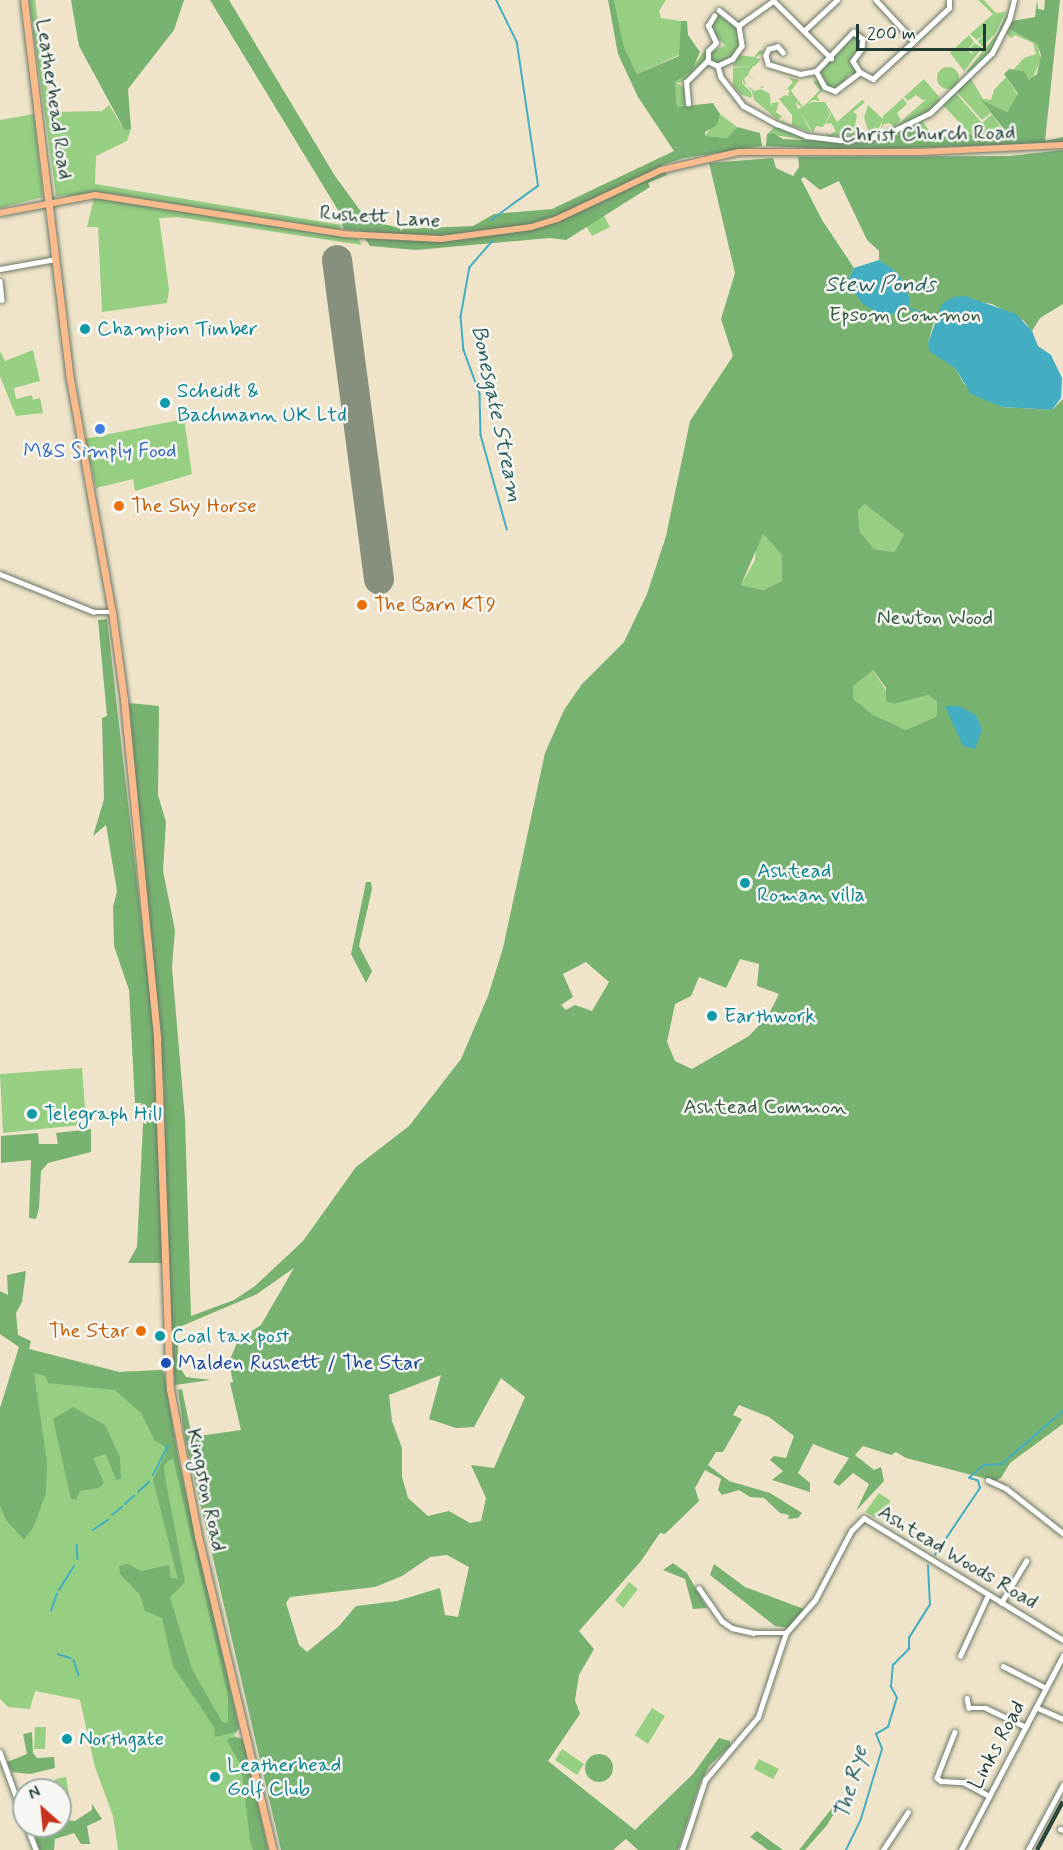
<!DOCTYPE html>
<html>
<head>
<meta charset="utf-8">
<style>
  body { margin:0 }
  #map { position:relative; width:1063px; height:1850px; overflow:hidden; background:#efe4c9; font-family:Mynerve,sans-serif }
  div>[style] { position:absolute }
  .green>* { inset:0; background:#96cf82 }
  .round { border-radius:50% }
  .forest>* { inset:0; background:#78b270 }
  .water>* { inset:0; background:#43adc2 }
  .stream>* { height:1.5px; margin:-0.75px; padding:0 0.75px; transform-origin:0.75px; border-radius:0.75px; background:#43adc2 }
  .runway>* { height:30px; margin:-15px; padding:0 15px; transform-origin:15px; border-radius:15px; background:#87907e }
  .roads { filter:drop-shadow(0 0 2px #687768) drop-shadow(0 0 2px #687768) }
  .minor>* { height:4.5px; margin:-2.25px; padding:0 2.25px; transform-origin:2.25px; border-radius:2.25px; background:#fff }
  .major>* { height:6px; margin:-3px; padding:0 3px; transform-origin:3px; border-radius:3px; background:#fabb8c }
  .highway>* { height:7px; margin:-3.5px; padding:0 3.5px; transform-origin:3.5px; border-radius:3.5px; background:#fabb8c }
  .rail>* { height:4px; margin-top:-2px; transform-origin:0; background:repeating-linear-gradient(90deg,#f6f6f2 0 4.5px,#1f3d34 0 9px); box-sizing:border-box; border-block:2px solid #1f3d34 }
  .dots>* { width:16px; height:16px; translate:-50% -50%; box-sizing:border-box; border:3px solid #f6f6f2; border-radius:50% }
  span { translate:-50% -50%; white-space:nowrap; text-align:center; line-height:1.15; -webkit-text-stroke:5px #f6f6f2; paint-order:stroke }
  .street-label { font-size:21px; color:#1f3d34 }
  .park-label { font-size:21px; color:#375a44 }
  .culture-label { font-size:21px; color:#0d838f }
  .left { translate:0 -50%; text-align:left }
  .shop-label { font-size:21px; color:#366cbe }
  .food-label { font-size:21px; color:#c56008 }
  .right { translate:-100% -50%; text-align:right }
  .transit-label { font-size:21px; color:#164399 }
  .water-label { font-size:22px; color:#2a5f5f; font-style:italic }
  .north { position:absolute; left:12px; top:1778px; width:60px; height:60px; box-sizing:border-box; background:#f6f6f2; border:2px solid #a0aca6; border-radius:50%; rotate:333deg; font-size:16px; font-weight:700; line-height:24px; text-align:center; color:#1f3d34 }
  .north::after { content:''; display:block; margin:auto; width:21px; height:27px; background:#c8321e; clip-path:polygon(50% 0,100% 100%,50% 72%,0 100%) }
  .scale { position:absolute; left:856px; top:24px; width:130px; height:27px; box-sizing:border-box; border:3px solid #1f3d34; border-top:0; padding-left:8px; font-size:18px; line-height:21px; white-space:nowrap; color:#1f3d34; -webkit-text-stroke:4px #f6f6f2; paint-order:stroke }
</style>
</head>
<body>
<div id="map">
  <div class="green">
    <i style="clip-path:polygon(29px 0,35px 0,50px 108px,55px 112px,102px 111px,109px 105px,125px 131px,131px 129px,127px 141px,96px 156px,95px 184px,342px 225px,340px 230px,112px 194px,56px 196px)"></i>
    <i style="clip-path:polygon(614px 0,666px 0,659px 11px,661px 18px,681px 21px,681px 54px,637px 74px,624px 47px)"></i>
    <i style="clip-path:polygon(978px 0,984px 0,996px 13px,1006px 12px,995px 34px,982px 47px,978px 41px,988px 31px,977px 40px,970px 34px,993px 14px)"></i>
    <i style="clip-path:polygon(1007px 12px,1007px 22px,992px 50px,971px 72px,966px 72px,997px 34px)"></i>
    <i style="clip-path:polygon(723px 14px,739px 28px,740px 45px,731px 58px,717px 64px,711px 61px,710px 52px,725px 46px,710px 28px,715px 16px)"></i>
    <i style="clip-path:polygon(1009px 29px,1037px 44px,1041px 60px,1032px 79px,1026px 79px,1024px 71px,1013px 70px,1024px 58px,1036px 54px,1033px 43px,1015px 35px,1011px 38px,1006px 33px)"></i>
    <i style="clip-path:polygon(853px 33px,862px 40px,851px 61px,857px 72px,854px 76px,851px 73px,838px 88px,828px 87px,820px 72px)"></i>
    <i style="clip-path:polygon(969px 35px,974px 42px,967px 50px,974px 55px,970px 48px,975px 43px,982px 48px,964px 71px,950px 53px)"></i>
    <i style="clip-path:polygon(707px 47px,705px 60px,685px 81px,677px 83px,685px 89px,690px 106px,677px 108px,675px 82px,690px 71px)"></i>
    <i style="clip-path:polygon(760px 50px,764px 52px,755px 58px,761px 59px,755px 66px,732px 67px,739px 55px,754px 57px)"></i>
    <i style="clip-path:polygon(753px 66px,748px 74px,755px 81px,748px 75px,744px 79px,747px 86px,755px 91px,763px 86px,763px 88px,760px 88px,755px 91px,753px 92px,743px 82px,742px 78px,742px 83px,751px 92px,752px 98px,740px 94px,733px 85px,733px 68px)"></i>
    <i class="round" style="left:937px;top:67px;width:22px;height:22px"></i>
    <i style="clip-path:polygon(788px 77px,799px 80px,791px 91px,803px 107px,820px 90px,813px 82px,818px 79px,824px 89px,817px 96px,820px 101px,812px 100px,804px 108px,800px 106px,788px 95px,790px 89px,786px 90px,793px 82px)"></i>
    <i style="clip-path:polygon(970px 77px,983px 99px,991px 100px,994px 90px,1006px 77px,1018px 96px,1007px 112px,982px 101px,991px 113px,982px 120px,956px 91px)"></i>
    <i style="clip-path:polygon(924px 79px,940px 98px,923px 100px,916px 95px,908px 101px,904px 97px)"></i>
    <i style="clip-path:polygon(761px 89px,770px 94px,771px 108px,772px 103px,779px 102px,776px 112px,782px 116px,778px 120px,754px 100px,752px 92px)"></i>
    <i style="clip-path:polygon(955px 92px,982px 123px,992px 114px,1003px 130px,1000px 137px,984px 142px,970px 134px,942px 104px)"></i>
    <i style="clip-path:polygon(785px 95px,794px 98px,798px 109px,812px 102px,825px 102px,837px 122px,862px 100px,865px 102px,853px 112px,857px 115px,855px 125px,860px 128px,857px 133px,862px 135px,827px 136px,827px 132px,829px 135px,836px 131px,831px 123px,825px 124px,831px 114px,825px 106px,830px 114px,823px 127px,816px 126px,813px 133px,800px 111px,811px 132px,792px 126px,781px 122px,784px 119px,783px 122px,792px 125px,792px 115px,779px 99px)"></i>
    <i style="clip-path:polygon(934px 97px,941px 100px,932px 110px,894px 128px,924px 101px)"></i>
    <i style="clip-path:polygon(903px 98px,907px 104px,897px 113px,901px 120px,894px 127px,890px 123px,884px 124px,881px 129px,883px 116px)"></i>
    <i style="clip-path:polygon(868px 105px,883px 119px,878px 130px,871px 134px,864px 135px,869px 133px,864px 118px)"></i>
    <i style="clip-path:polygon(34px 114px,43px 197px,0 208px,0 120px)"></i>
    <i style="clip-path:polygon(720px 114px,737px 127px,727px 138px,705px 136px)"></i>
    <i style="clip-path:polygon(922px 121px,935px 138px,920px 127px,887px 140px,867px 142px,819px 142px,767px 134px,776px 126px,808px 139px,853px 141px,883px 138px)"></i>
    <i style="clip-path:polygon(94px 198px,358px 239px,362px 245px,177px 217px,159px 218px,169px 289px,167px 303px,102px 312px,98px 227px,87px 227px)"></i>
    <i style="clip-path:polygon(604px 216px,610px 227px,592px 236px,586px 226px)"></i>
    <i style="clip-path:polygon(33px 350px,40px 381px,14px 388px,16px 399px,32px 395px,33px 400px,40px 398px,43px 413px,16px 416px,0 376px,0 351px,5px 361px)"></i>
    <i style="clip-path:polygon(184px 419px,192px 474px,135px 491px,133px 479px,96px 488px,85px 439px)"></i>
    <i style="clip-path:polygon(864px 503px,904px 535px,894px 552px,874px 549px,860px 532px,858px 509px)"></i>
    <i style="clip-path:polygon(763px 534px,782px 555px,782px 581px,763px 590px,741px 585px,755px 560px,756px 544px)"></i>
    <i style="clip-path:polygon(872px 669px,895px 704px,928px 695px,937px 702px,937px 716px,906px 730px,872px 714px,852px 699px,853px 685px)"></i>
    <i style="clip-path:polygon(82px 1068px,86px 1120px,80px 1125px,3px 1133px,0 1074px)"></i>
    <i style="clip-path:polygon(28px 1349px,119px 1372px,162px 1370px,164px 1373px,178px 1458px,239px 1728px,234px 1736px,242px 1739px,246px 1751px,268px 1850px,118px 1850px,113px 1816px,95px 1767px,80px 1700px,35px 1691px,30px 1709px,8px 1707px,0 1699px,0 1408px)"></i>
    <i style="clip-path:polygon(879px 1493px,891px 1501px,878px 1519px,865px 1512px)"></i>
    <i style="clip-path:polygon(629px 1582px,638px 1589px,623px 1608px,615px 1600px)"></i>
    <i style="clip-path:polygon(652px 1708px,665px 1716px,648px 1744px,635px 1735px)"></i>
    <i style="clip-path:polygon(35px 1727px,46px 1727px,45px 1749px,34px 1749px)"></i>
    <i style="clip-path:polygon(562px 1749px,584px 1764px,577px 1775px,555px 1760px)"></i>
    <i style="clip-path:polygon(759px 1759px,779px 1769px,773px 1779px,754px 1769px)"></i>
    <i style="clip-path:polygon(66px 1777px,70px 1800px,60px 1802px,55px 1779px)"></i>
  </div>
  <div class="forest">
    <i style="clip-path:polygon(71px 0,184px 0,174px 30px,128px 89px,131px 129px,125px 131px,79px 46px)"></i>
    <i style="clip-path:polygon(210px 0,229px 0,335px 176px,362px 213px,379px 223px,400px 228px,401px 233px,402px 229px,473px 226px,494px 214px,552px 209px,674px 151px,638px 97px,618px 54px,608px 0,614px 0,624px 47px,637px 74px,679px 56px,681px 21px,687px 21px,688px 35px,700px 52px,692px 70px,675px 82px,677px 107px,713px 103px,720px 114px,717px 125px,705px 132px,705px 136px,727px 138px,737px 127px,760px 133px,762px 146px,684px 158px,662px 165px,667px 175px,648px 183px,650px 187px,566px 240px,550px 238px,416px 250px,370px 246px,360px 231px,343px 229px,341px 215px)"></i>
    <i style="clip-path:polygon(1037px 0,1038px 9px,1044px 10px,1045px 0,1060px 0,1045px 141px,1063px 137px,1063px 143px,846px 150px,766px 146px,767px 134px,773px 133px,783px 139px,860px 143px,886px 140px,920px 127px,931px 138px,970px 134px,982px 142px,997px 138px,1003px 128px,981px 100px,1007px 112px,1018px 94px,1004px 74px,1009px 69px,1024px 71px,1029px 80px,1037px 74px,1041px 55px,1037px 44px,1009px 29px,1012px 21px,1035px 17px)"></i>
    <i style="clip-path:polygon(evenodd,1063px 150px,1063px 304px,1040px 318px,1032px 331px,1024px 321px,992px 304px,953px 297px,934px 321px,928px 343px,955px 368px,964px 384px,1002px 407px,1052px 410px,1063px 399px,1063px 1424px,1010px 1463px,1001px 1478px,995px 1481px,906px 1458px,896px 1452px,891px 1455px,863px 1446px,855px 1455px,874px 1470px,881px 1467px,884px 1481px,856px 1511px,869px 1484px,853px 1473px,839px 1486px,833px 1482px,849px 1458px,813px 1444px,798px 1473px,810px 1483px,810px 1492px,772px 1480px,783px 1471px,770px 1460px,774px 1456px,786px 1458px,794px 1436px,769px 1417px,739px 1405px,733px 1415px,742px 1419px,723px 1452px,716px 1452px,708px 1465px,729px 1481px,770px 1493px,802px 1513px,798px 1518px,788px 1519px,789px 1515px,780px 1513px,764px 1498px,750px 1497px,739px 1490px,722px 1495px,718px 1490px,721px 1479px,705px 1470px,695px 1488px,699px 1501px,665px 1534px,660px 1533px,641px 1561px,579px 1631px,594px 1649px,579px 1675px,575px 1700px,580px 1714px,548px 1761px,635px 1830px,693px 1774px,719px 1738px,730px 1741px,730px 1746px,710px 1765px,700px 1783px,678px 1850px,638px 1850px,626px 1839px,613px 1850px,281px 1850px,185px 1438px,178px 1390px,182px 1389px,192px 1437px,241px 1430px,230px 1383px,233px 1382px,229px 1362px,238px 1340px,261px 1325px,294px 1268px,257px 1294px,177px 1328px,179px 1366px,186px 1377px,211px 1380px,175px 1385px,169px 1324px,164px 1087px,129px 703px,159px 706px,158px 795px,166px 822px,163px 871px,175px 930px,172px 967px,185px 1119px,191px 1316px,234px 1300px,255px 1286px,303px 1241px,356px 1167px,409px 1126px,461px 1059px,488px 996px,503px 948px,545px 753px,564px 710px,582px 684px,624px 642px,647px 594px,666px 536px,690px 421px,733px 356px,721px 319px,735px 273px,709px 163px,773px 158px,776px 168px,793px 176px,799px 167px,798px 157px,1009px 156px,1063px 150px,804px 177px,820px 190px,839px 181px,867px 240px,879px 251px,879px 260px,899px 275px,909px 296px,906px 310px,889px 315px,876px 312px,850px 288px,847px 283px,854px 268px,822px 220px,801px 179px,804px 177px,1063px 150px,865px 504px,904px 535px,894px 552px,874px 549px,860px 532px,858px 510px,865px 504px,1063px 150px,763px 534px,782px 555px,782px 581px,763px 590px,741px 585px,763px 534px,1063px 150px,873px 670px,886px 688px,886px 701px,895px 704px,928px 695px,937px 702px,937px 716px,906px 730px,872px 714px,853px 699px,853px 686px,873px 670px,1063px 150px,740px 959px,759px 964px,757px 986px,779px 994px,768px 1016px,749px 1036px,692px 1069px,675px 1061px,667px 1042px,675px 1004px,691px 996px,699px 977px,726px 988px,740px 959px,1063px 150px,586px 962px,609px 982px,592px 1011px,575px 1005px,566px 1010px,561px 1005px,573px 997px,563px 974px,586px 962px,1063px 150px,441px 1375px,429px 1419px,456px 1428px,474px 1427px,501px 1378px,525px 1397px,494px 1468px,471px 1465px,486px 1498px,481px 1521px,470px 1523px,449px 1511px,428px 1516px,408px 1498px,402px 1477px,402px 1448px,392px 1421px,389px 1395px,441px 1375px,1063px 150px,447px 1555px,469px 1567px,458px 1617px,445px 1615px,440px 1588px,397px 1601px,356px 1606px,339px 1626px,307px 1652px,299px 1645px,286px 1603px,290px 1597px,375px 1587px,402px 1576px,430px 1557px,447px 1555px)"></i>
    <i style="clip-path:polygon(107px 619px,154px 1031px,163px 1263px,128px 1263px,137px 1247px,143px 1125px,141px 1103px,135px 1103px,129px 990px,114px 946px,113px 907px,117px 891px,106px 825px,93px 836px,104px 799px,102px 718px,107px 716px,98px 620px)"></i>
    <i style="clip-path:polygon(366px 882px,371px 882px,372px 889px,359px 946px,372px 971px,366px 983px,351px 954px)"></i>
    <i style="clip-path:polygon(91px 1129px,91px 1152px,48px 1163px,41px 1171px,39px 1208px,36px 1219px,29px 1218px,31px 1160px,1px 1163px,1px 1136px,38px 1133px,39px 1144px,58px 1144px,56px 1133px)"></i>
    <i style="clip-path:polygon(evenodd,26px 1271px,22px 1302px,16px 1313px,18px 1335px,31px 1341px,29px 1349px,119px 1372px,162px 1370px,164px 1373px,178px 1458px,239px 1728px,236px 1732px,215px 1737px,214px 1727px,173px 1666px,162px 1618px,145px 1611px,140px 1595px,120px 1574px,119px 1566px,128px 1564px,141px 1571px,169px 1565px,171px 1578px,178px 1579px,153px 1480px,166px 1453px,164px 1446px,155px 1441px,141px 1413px,115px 1390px,48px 1383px,45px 1376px,34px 1373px,47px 1462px,46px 1493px,34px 1526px,24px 1540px,6px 1520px,0 1505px,0 1408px,19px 1347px,0 1334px,0 1291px,8px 1295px,7px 1275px,26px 1271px,173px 1458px,228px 1697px,228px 1723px,222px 1722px,192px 1669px,170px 1597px,185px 1582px,165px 1477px,164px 1465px,173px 1458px)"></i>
    <i style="clip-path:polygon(73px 1407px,105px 1425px,120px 1457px,121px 1479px,116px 1480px,106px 1454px,93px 1458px,104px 1483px,99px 1488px,80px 1491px,76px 1500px,71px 1499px,53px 1419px)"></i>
    <i style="clip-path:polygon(673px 1563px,687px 1573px,707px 1608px,693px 1609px,685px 1579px,663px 1570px)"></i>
    <i style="clip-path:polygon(714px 1564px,745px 1587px,804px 1609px,788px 1628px,775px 1626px,710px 1575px)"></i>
    <i style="clip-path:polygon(32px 1732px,33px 1753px,37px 1758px,54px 1757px,55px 1768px,30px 1774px,12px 1772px,7px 1762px,27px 1754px,23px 1734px)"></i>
    <i style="clip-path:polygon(234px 1737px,242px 1739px,246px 1751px,268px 1850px,253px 1850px,250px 1840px,241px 1765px,228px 1743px,228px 1739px)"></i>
    <i class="round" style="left:585px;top:1754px;width:28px;height:28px"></i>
    <i style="clip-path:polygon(60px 1803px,66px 1820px,75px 1821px,92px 1810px,92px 1804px,102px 1819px,87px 1826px,90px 1844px,81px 1844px,74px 1833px,55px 1839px,54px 1850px,40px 1850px,32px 1829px,60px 1826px)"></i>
    <i style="clip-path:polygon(836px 1803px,838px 1807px,827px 1825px,805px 1850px,799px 1850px)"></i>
    <i style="clip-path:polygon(757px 1831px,783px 1850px,768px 1850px,750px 1837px)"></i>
  </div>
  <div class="water">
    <i style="clip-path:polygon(879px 260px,899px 274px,909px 296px,910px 304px,906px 310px,889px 315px,876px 312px,863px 304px,847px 283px,854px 268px)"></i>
    <i style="clip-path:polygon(965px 296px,1016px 314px,1032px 331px,1038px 346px,1051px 355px,1062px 378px,1061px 398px,1052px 410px,1002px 407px,971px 394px,955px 368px,929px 351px,928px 343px,942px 304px,953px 297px)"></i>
    <i style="clip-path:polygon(945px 706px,959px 706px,976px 715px,982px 730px,975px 749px,963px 746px)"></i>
  </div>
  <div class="stream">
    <i style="left:491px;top:220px;width:58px;rotate:-35.9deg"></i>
    <i style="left:538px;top:186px;width:145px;rotate:-98.4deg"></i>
    <i style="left:517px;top:43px;width:48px;rotate:-116deg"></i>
    <i style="left:493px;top:241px;width:35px;rotate:131deg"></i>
    <i style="left:470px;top:267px;width:51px;rotate:100.2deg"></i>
    <i style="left:461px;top:317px;width:33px;rotate:85deg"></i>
    <i style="left:464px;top:350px;width:47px;rotate:70deg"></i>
    <i style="left:480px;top:394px;width:41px;rotate:88.6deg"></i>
    <i style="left:481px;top:435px;width:98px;rotate:74.5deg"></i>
    <i style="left:908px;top:308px;width:30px;rotate:20deg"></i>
    <i style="left:153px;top:1475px;width:33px;rotate:-63deg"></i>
    <i style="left:138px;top:1492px;width:15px;rotate:-42deg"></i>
    <i style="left:125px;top:1504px;width:12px;rotate:-42deg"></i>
    <i style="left:112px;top:1515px;width:13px;rotate:-39deg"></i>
    <i style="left:93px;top:1530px;width:18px;rotate:-34deg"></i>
    <i style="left:77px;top:1545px;width:14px;rotate:86deg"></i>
    <i style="left:935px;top:1555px;width:81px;rotate:-56.1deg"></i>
    <i style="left:980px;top:1488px;width:7px;rotate:-106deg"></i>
    <i style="left:978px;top:1481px;width:9px;rotate:-162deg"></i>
    <i style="left:969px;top:1478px;width:20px;rotate:-41deg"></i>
    <i style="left:984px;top:1465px;width:18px;rotate:-3deg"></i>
    <i style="left:1002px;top:1464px;width:81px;rotate:-41deg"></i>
    <i style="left:59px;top:1590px;width:28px;rotate:-58deg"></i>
    <i style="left:51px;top:1611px;width:18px;rotate:-71deg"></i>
    <i style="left:58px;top:1654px;width:13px;rotate:18deg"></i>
    <i style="left:74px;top:1660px;width:16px;rotate:72deg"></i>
    <i style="left:846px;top:1850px;width:34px;rotate:-64deg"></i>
    <i style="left:861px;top:1819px;width:73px;rotate:-73.3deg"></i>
    <i style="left:882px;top:1749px;width:16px;rotate:-112deg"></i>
    <i style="left:876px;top:1734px;width:14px;rotate:-30deg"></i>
    <i style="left:888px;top:1727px;width:30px;rotate:-73deg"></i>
    <i style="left:897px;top:1698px;width:13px;rotate:-119deg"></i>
    <i style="left:891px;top:1687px;width:22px;rotate:-85deg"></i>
    <i style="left:893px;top:1665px;width:23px;rotate:-45deg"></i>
    <i style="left:909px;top:1649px;width:11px;rotate:-90deg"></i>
    <i style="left:909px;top:1638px;width:39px;rotate:-58deg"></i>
    <i style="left:930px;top:1605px;width:39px;rotate:-93deg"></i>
  </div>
  <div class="runway">
    <i style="left:337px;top:260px;width:322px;rotate:82.5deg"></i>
  </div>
  <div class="roads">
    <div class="minor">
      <i style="left:876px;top:0;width:56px;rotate:47.2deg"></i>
      <i style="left:914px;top:41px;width:48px;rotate:-43.3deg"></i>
      <i style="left:949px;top:8px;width:8px;rotate:-90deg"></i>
      <i style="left:774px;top:1px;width:43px;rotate:144.5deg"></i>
      <i style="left:739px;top:26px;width:20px;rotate:81deg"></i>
      <i style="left:742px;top:46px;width:16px;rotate:125deg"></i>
      <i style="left:733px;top:59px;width:17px;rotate:155deg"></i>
      <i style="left:718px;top:66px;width:11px;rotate:75deg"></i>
      <i style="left:721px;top:77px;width:37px;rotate:52deg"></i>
      <i style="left:744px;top:106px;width:38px;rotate:29deg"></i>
      <i style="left:777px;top:124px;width:31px;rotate:22deg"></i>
      <i style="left:806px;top:136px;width:35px;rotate:7deg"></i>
      <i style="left:841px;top:140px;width:42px;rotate:-5.4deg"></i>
      <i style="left:883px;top:136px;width:52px;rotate:-26.1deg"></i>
      <i style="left:930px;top:113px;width:86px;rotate:-44.1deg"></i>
      <i style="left:992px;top:53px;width:37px;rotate:-63deg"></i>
      <i style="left:1009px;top:20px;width:21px;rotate:-76deg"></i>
      <i style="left:774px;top:1px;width:81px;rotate:45deg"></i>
      <i style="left:719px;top:10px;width:26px;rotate:39deg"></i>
      <i style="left:805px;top:30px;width:44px;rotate:-43.2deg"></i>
      <i style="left:783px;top:53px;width:8px;rotate:-130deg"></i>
      <i style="left:778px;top:47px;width:9px;rotate:167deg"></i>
      <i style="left:769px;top:49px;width:7px;rotate:117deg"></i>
      <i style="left:766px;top:55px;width:9px;rotate:77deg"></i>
      <i style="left:768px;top:64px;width:34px;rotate:17deg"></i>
      <i style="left:800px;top:74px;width:16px;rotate:-11deg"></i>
      <i style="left:816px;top:71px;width:18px;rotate:61deg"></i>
      <i style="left:825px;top:87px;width:11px;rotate:22deg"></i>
      <i style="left:835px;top:91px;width:31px;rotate:-37deg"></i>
      <i style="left:860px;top:72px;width:15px;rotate:28deg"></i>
      <i style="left:873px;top:79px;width:56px;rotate:-42.8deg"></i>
      <i style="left:708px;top:61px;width:10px;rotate:-90deg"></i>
      <i style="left:708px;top:51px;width:11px;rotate:-45deg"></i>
      <i style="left:716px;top:43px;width:19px;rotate:-115deg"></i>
      <i style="left:708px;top:26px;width:12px;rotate:-59deg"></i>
      <i style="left:816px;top:71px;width:54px;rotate:-46.5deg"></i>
      <i style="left:853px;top:32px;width:12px;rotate:35deg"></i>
      <i style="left:863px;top:39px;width:10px;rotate:96deg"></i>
      <i style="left:862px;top:49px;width:15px;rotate:127deg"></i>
      <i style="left:853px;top:61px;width:13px;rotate:58deg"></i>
      <i style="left:688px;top:104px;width:22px;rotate:-95deg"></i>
      <i style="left:686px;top:82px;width:30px;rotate:-45deg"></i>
      <i style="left:707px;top:61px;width:12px;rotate:24deg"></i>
      <i style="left:0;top:269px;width:57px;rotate:-10.1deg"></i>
      <i style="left:0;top:281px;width:19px;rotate:84deg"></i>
      <i style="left:0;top:574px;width:101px;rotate:22deg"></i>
      <i style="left:94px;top:612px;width:18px"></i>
      <i style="left:988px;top:1480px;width:21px;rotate:25deg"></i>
      <i style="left:1007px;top:1489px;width:71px;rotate:38.2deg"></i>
      <i style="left:699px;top:1588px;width:40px;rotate:55.1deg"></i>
      <i style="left:722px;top:1621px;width:12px;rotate:35deg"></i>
      <i style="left:732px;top:1628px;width:22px;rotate:13deg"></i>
      <i style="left:753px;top:1633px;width:33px"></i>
      <i style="left:786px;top:1633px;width:44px;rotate:-48.7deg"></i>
      <i style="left:815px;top:1600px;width:78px;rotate:-62.4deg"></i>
      <i style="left:851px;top:1531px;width:18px;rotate:-45deg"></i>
      <i style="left:864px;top:1518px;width:233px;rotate:31.5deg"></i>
      <i style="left:1001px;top:1603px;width:49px;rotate:-59.2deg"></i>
      <i style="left:960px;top:1656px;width:67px;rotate:-65.3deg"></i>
      <i style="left:1003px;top:1666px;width:48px;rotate:27.1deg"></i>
      <i style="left:967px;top:1698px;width:10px;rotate:79deg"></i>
      <i style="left:969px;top:1708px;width:17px"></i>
      <i style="left:986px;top:1708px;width:44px;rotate:25.4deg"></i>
      <i style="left:1036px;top:1707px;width:30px;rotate:24deg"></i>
      <i style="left:955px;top:1732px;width:49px;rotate:111.4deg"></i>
      <i style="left:937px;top:1778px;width:5px;rotate:37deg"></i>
      <i style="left:941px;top:1781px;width:22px;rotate:3deg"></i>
      <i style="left:963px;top:1782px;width:30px;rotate:28deg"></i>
      <i style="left:0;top:1752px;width:70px;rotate:70deg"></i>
      <i style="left:27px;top:1826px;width:26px;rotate:69deg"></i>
      <i style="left:1060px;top:1829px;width:3px;rotate:18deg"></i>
      <i style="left:682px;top:1850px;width:74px;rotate:-71.8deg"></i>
      <i style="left:705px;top:1780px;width:82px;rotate:-49.9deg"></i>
      <i style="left:758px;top:1717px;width:89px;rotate:-71.6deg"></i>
      <i style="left:883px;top:1850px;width:45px;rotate:-56.7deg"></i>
      <i style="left:961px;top:1850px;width:219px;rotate:-62.3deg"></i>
      <i style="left:1028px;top:1850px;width:74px;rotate:-61.7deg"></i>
    </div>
    <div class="major">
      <i style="left:0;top:213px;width:97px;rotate:-10.7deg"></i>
      <i style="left:95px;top:195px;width:251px;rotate:8.9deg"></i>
      <i style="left:343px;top:234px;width:98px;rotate:2.9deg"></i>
      <i style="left:441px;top:239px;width:91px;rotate:-7.6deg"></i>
      <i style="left:531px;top:227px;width:27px;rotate:-17deg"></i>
      <i style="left:557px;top:219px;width:115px;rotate:-25.2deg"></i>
      <i style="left:661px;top:170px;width:80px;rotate:-13deg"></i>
      <i style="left:739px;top:152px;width:182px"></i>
      <i style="left:921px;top:152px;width:142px;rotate:-2.8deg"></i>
    </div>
    <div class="highway">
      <i style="left:24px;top:0;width:382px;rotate:83.1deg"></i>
      <i style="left:70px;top:379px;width:237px;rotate:79.8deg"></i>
      <i style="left:112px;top:612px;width:89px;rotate:82.2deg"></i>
      <i style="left:124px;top:700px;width:341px;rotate:84.4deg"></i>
      <i style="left:157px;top:1039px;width:350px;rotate:87.9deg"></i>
      <i style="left:170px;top:1389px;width:150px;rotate:79.2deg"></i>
      <i style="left:198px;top:1536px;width:323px;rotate:76.6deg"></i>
    </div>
  </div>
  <div class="rail">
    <i style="left:1037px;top:1850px;width:55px;rotate:-62deg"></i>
  </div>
  <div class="dots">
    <i style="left:85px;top:329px;background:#0f9aa8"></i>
    <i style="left:165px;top:403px;background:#0f9aa8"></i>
    <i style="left:100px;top:429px;background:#3f7fe0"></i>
    <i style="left:119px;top:506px;background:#e8710a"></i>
    <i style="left:362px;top:605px;background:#e8710a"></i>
    <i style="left:745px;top:883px;background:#0f9aa8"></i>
    <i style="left:712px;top:1016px;background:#0f9aa8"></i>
    <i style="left:32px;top:1114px;background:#0f9aa8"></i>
    <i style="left:141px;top:1331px;background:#e8710a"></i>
    <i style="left:160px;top:1336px;background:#0f9aa8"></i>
    <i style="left:166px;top:1363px;background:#1a4fb4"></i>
    <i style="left:67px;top:1739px;background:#0f9aa8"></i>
    <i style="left:215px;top:1777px;background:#0f9aa8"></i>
  </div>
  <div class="street-label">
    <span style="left:54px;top:99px;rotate:82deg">Leatherhead Road</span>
    <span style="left:928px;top:134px;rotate:-1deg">Christ Church Road</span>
    <span style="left:380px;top:217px;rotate:4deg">Rushett Lane</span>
    <span style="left:206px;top:1490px;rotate:78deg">Kingston Road</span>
    <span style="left:958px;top:1557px;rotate:31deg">Ashtead Woods Road</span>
    <span style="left:997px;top:1745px;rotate:-62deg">Links Road</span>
  </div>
  <div class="park-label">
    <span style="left:905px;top:315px">Epsom Common</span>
    <span style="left:935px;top:618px">Newton Wood</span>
    <span style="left:765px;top:1107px">Ashtead Common</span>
  </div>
  <div class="culture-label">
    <span class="left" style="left:97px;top:329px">Champion Timber</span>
    <span class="left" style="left:177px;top:403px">Scheidt &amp;<br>Bachmann UK Ltd</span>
    <span class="left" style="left:757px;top:883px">Ashtead<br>Roman villa</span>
    <span class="left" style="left:724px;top:1016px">Earthwork</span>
    <span class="left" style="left:44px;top:1114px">Telegraph Hill</span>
    <span class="left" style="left:172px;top:1336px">Coal tax post</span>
    <span class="left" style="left:79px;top:1739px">Northgate</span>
    <span class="left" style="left:227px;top:1777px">Leatherhead<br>Golf Club</span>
  </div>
  <div class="shop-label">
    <span style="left:100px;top:451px">M&amp;S Simply Food</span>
  </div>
  <div class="food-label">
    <span class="left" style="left:131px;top:506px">The Shy Horse</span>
    <span class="left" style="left:374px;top:605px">The Barn KT9</span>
    <span class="right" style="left:129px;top:1331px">The Star</span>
  </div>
  <div class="transit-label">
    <span class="left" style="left:178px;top:1363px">Malden Rushett / The Star</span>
  </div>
  <div class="water-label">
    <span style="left:880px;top:286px">Stew Ponds</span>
    <span style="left:496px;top:414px;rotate:78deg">Bonesgate Stream</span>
    <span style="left:852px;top:1783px;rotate:-75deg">The Rye</span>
  </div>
  <div class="north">N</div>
  <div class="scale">200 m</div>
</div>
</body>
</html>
